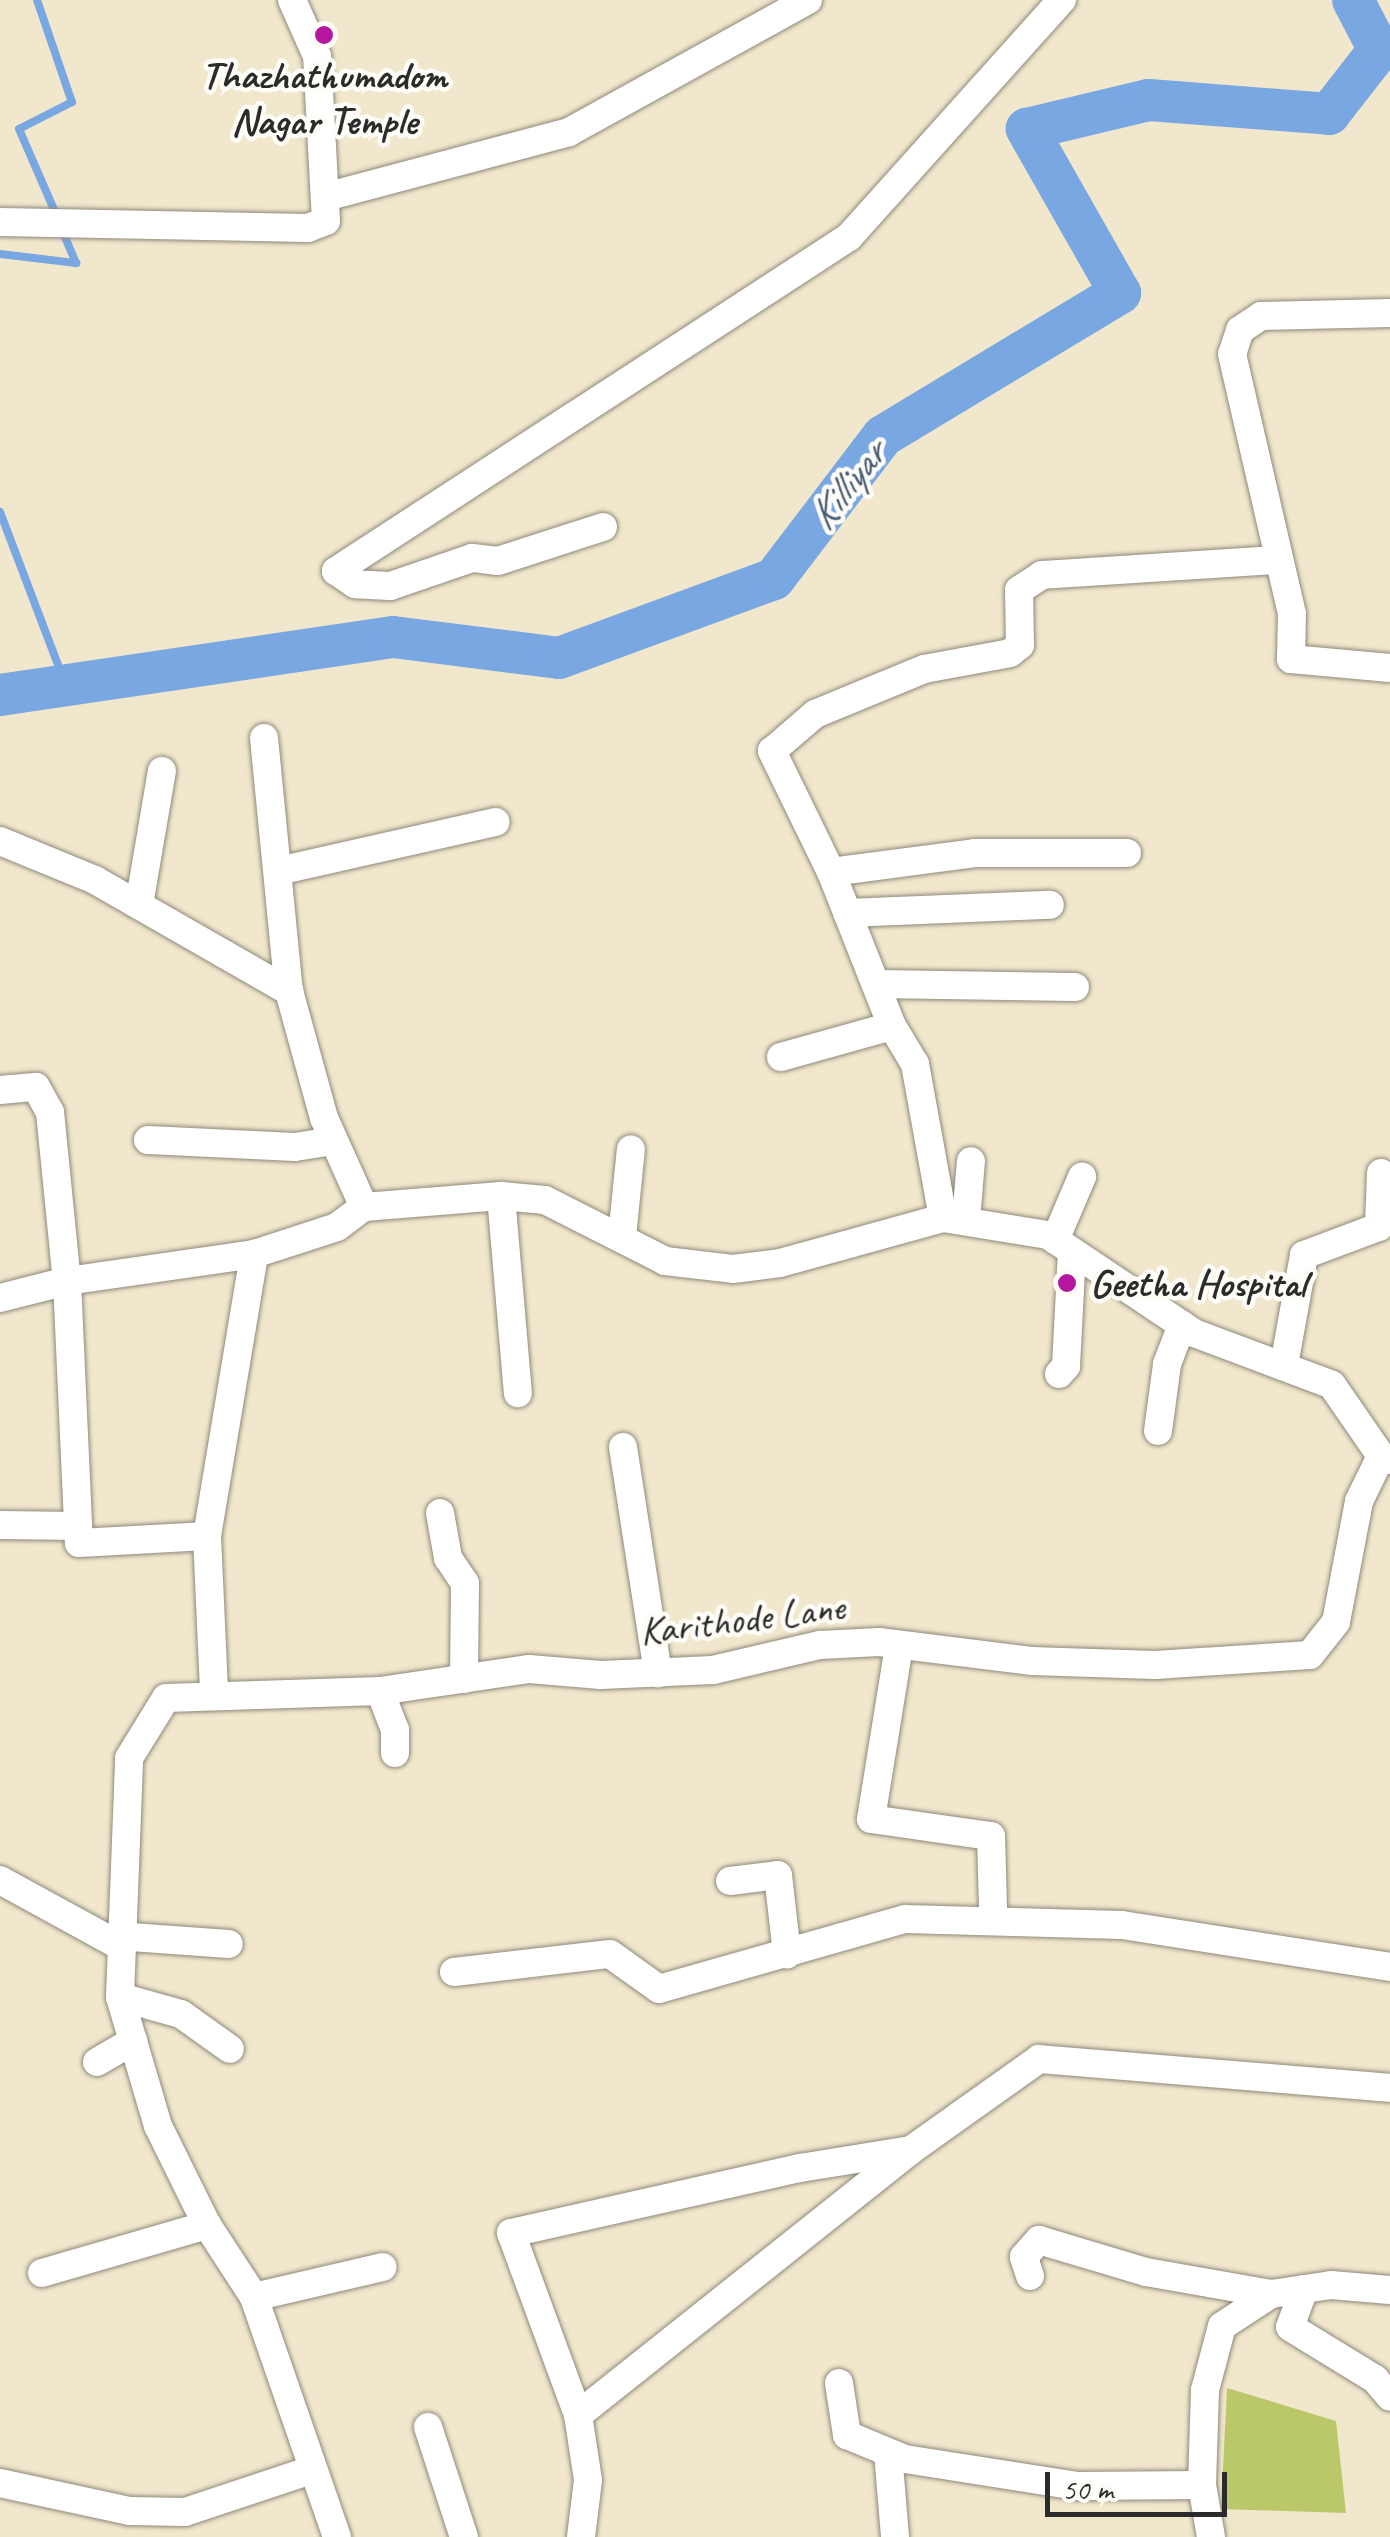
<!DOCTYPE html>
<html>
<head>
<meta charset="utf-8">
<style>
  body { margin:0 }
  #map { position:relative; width:1390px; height:2537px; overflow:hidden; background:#f1e7cc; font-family:Caveat,sans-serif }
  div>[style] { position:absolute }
  .green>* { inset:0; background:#bbc869 }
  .stream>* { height:8px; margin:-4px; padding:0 4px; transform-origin:4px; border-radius:4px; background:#78a7e2 }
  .river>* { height:42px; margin:-21px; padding:0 21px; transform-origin:21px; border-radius:21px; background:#78a7e2 }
  .roads { filter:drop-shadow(0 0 2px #8e897c) drop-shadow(0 0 2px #8e897c) }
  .minor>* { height:28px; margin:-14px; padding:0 14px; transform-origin:14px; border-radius:14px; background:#fff }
  .dots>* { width:28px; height:28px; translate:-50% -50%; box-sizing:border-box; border:5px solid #fdfcf7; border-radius:50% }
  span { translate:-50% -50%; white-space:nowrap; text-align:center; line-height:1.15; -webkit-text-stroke:9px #fdfcf7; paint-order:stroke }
  .poi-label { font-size:40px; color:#2b2b2b; font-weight:700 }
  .left { translate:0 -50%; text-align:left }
  .street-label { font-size:40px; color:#2b2b2b }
  .water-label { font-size:42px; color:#4a5d74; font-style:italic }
  .scale { position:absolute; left:1045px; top:2472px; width:182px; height:45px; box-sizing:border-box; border:5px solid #2b2b2b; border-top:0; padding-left:12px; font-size:30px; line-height:35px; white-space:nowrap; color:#2b2b2b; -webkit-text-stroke:8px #fdfcf7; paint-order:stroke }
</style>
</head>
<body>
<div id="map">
  <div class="green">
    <i style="clip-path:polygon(1227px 2388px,1336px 2421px,1346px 2513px,1221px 2509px)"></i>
  </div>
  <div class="stream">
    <i style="left:37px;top:0;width:108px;rotate:71.1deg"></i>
    <i style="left:72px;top:102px;width:59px;rotate:153deg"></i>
    <i style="left:19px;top:129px;width:93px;rotate:66.5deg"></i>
    <i style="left:0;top:254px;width:77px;rotate:6.8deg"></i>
    <i style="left:76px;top:263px;width:34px;rotate:-113deg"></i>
    <i style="left:0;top:512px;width:183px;rotate:69.2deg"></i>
  </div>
  <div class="river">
    <i style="left:0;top:695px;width:397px;rotate:-8.4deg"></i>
    <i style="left:393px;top:637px;width:167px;rotate:7.2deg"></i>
    <i style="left:559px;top:658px;width:229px;rotate:-20.2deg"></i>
    <i style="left:774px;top:579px;width:180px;rotate:-52.7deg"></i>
    <i style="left:883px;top:436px;width:277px;rotate:-31.1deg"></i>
    <i style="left:1120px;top:293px;width:189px;rotate:-119.6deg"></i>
    <i style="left:1027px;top:129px;width:125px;rotate:-13.4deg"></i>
    <i style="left:1149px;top:100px;width:181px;rotate:4.4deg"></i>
    <i style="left:1329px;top:114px;width:81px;rotate:-52deg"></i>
    <i style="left:1379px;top:50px;width:56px;rotate:-117.5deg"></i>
  </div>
  <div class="roads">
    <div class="minor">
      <i style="left:329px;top:196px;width:248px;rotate:-14.9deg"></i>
      <i style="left:569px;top:132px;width:273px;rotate:-28.9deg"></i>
      <i style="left:0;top:222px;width:308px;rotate:1.1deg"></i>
      <i style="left:308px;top:228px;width:19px;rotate:-21deg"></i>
      <i style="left:326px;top:221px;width:165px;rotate:-93.1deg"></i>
      <i style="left:317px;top:56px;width:61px;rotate:-114.1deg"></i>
      <i style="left:1390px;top:313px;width:129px;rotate:178.7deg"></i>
      <i style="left:1261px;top:316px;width:25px;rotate:146deg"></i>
      <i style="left:1240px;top:330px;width:25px;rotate:108deg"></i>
      <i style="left:1232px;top:354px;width:267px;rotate:77deg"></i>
      <i style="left:1292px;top:614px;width:45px;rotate:91.3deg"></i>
      <i style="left:1291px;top:659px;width:99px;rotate:5.2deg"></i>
      <i style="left:603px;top:527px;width:110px;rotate:162.1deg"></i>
      <i style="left:498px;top:561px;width:26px;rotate:-173deg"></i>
      <i style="left:472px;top:558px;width:87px;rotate:161.1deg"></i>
      <i style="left:390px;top:586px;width:35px;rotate:-177deg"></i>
      <i style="left:355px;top:584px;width:23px;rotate:-146deg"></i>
      <i style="left:336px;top:571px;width:612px;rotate:-33.07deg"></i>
      <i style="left:849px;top:237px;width:319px;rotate:-48.1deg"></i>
      <i style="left:264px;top:738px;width:254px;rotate:84.4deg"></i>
      <i style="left:0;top:841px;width:103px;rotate:22.3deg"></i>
      <i style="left:95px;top:880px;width:224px;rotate:29.8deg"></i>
      <i style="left:289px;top:991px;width:132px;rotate:74.6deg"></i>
      <i style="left:324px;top:1118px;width:98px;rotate:65.8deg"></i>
      <i style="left:364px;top:1207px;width:137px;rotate:-4.6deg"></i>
      <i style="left:501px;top:1196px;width:44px;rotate:5.2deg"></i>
      <i style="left:545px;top:1200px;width:135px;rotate:26.9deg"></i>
      <i style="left:665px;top:1261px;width:68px;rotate:6.7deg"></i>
      <i style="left:733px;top:1269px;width:47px;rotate:-7.3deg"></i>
      <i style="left:780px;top:1263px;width:169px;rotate:-15.4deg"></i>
      <i style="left:943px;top:1218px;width:106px;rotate:9.2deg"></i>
      <i style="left:1048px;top:1235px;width:176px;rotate:33.9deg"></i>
      <i style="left:1194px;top:1333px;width:147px;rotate:20.6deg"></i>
      <i style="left:1332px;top:1385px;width:86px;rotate:55.4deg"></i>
      <i style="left:1381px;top:1456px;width:10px;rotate:24deg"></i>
      <i style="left:278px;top:871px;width:223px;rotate:-12.7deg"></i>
      <i style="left:831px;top:872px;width:145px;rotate:-7.5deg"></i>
      <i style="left:975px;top:853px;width:152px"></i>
      <i style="left:139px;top:905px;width:136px;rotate:-80.3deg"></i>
      <i style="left:847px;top:913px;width:203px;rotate:-2.3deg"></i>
      <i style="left:876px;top:984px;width:199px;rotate:0.9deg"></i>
      <i style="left:781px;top:1057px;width:115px;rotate:-15.6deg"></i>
      <i style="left:0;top:1090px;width:36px;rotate:-5deg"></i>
      <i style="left:36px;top:1087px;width:29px;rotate:61deg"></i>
      <i style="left:50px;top:1112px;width:170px;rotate:84.3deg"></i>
      <i style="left:67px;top:1281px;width:262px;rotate:87.4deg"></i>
      <i style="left:79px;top:1543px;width:128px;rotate:-3.1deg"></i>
      <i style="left:207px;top:1536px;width:157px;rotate:87.4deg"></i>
      <i style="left:148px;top:1140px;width:147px;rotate:2.7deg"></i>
      <i style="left:295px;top:1147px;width:39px;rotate:-9deg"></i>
      <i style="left:501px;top:1196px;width:198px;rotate:85.1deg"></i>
      <i style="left:943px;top:1218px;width:157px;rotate:-100.3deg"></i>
      <i style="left:915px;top:1064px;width:44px;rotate:-121.2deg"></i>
      <i style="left:892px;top:1026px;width:166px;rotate:-111.6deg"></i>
      <i style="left:831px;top:872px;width:135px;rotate:-116deg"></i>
      <i style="left:772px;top:751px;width:57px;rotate:-40.7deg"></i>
      <i style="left:815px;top:714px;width:118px;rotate:-22.4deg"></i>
      <i style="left:924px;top:669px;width:87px;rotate:-10.5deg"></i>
      <i style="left:1010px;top:653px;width:13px;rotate:-39deg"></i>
      <i style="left:1020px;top:645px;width:55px;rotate:-91deg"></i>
      <i style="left:1019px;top:590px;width:27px;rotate:-33deg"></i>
      <i style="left:1042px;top:575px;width:235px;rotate:-3.7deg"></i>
      <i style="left:966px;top:1220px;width:59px;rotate:-85.2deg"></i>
      <i style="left:622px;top:1237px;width:88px;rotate:-84.2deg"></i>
      <i style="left:1055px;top:1240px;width:69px;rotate:-66.8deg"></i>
      <i style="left:0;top:1298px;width:69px;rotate:-14.2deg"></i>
      <i style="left:67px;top:1281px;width:189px;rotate:-8.2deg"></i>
      <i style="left:254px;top:1254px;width:87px;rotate:-18deg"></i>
      <i style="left:337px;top:1227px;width:34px;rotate:-37deg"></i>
      <i style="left:1284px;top:1365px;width:112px;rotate:-79.7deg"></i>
      <i style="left:1304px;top:1255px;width:80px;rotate:-20.5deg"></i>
      <i style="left:1379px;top:1227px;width:54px;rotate:-87.9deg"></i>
      <i style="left:1059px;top:1374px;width:11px;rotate:-49deg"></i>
      <i style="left:1066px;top:1366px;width:113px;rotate:-87deg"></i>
      <i style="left:1158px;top:1431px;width:68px;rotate:-82.3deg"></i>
      <i style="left:1167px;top:1364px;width:42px;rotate:-69deg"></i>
      <i style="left:623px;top:1447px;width:229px;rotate:81.2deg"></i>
      <i style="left:440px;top:1513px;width:46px;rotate:79.9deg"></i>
      <i style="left:448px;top:1558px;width:30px;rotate:56deg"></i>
      <i style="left:465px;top:1583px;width:96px;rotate:90.6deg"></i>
      <i style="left:0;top:1525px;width:78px;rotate:0.7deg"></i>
      <i style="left:207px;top:1536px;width:286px;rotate:-80.5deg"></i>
      <i style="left:899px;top:1646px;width:175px;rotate:99.2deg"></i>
      <i style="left:871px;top:1819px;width:121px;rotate:8.1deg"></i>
      <i style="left:991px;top:1836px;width:73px;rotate:88.4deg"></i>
      <i style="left:380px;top:1691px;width:42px;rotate:69deg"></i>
      <i style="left:395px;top:1730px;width:23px;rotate:90deg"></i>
      <i style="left:0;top:1880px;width:133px;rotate:28.7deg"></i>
      <i style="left:730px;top:1881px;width:48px;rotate:-7.1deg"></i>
      <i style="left:778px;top:1875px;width:80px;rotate:83.5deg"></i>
      <i style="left:117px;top:1936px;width:112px;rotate:4.1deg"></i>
      <i style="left:454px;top:1972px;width:157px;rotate:-6.6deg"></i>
      <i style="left:610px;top:1954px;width:60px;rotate:35.5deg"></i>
      <i style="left:659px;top:1989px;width:256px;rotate:-15.9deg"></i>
      <i style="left:905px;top:1919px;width:217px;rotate:1.6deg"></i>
      <i style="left:1122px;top:1925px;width:271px;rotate:8.9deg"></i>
      <i style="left:120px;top:1997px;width:63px;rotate:15.6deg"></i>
      <i style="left:181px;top:2014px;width:60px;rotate:35.5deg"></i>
      <i style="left:97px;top:2062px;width:42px;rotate:-30.3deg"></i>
      <i style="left:42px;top:2273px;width:172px;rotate:-16.2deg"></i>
      <i style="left:1030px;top:2276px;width:20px;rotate:-108deg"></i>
      <i style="left:1024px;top:2257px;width:23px;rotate:-49deg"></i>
      <i style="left:1039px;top:2240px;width:112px;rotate:16.7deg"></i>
      <i style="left:1146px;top:2272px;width:127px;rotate:10deg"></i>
      <i style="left:1304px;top:2289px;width:40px;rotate:110.2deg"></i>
      <i style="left:1290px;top:2327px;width:100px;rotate:31.5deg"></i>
      <i style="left:1375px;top:2379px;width:23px;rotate:50deg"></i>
      <i style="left:254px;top:2297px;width:132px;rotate:-13.1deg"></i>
      <i style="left:839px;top:2383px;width:53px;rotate:81.3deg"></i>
      <i style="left:847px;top:2435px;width:63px;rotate:22.5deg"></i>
      <i style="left:905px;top:2459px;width:175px;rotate:8.9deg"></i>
      <i style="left:1078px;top:2486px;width:124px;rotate:-0.5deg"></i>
      <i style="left:578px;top:2415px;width:424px;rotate:-38.5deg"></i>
      <i style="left:428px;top:2427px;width:116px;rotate:71.9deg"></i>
      <i style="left:888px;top:2453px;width:84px;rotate:85.2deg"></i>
      <i style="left:0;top:2483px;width:133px;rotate:12.2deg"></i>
      <i style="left:130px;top:2511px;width:55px;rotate:1deg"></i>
      <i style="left:185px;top:2512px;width:133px;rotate:-18.4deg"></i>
      <i style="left:337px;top:2537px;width:254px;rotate:-109.1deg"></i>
      <i style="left:254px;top:2297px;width:86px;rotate:-123.1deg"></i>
      <i style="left:207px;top:2225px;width:110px;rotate:-116.3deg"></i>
      <i style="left:158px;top:2126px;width:134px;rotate:-106.4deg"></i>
      <i style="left:120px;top:1997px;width:239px;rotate:-87.8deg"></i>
      <i style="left:129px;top:1758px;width:70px;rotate:-58.3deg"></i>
      <i style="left:166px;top:1698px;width:214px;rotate:-1.9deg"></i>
      <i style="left:380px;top:1691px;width:151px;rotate:-8.4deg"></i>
      <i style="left:529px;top:1669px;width:72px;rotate:4.8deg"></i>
      <i style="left:601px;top:1675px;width:112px;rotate:-2.6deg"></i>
      <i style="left:713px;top:1670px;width:110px;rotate:-13.2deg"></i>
      <i style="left:820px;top:1645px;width:59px;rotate:-2.9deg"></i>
      <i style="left:879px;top:1642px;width:153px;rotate:7.1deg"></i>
      <i style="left:1031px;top:1661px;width:124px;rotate:1.8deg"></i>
      <i style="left:1155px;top:1665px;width:155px;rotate:-3.7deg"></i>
      <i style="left:1310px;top:1655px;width:42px;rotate:-51.8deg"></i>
      <i style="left:1336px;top:1622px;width:123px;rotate:-79.2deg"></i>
      <i style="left:1359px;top:1501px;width:50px;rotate:-63.9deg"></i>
      <i style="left:581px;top:2537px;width:57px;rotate:-83deg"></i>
      <i style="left:588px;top:2480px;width:66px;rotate:-98.7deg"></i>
      <i style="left:578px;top:2415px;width:194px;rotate:-110.2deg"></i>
      <i style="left:511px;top:2233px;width:296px;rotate:-12.7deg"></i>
      <i style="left:800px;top:2168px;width:112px;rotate:-9.2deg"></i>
      <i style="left:911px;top:2150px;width:157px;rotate:-35.4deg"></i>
      <i style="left:1039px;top:2059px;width:352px;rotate:4.7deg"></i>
      <i style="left:1211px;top:2537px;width:53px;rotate:-99.8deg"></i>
      <i style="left:1202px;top:2485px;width:95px;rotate:-88.2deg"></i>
      <i style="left:1205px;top:2390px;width:66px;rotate:-75.1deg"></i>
      <i style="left:1222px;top:2326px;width:59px;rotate:-33.1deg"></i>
      <i style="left:1271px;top:2294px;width:61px;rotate:-8.5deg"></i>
      <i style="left:1331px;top:2285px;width:59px;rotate:4.8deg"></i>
    </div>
  </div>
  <div class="dots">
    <i style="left:324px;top:35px;background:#b5179e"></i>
    <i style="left:1067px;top:1283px;background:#b5179e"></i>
  </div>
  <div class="poi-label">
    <span style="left:324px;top:98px">Thazhathumadom<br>Nagar Temple</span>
    <span class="left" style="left:1090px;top:1283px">Geetha Hospital</span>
  </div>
  <div class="street-label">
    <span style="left:742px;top:1619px;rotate:-7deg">Karithode Lane</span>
  </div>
  <div class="water-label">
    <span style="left:847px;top:486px;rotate:-52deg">Killiyar</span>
  </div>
  <div class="scale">50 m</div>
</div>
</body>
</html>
